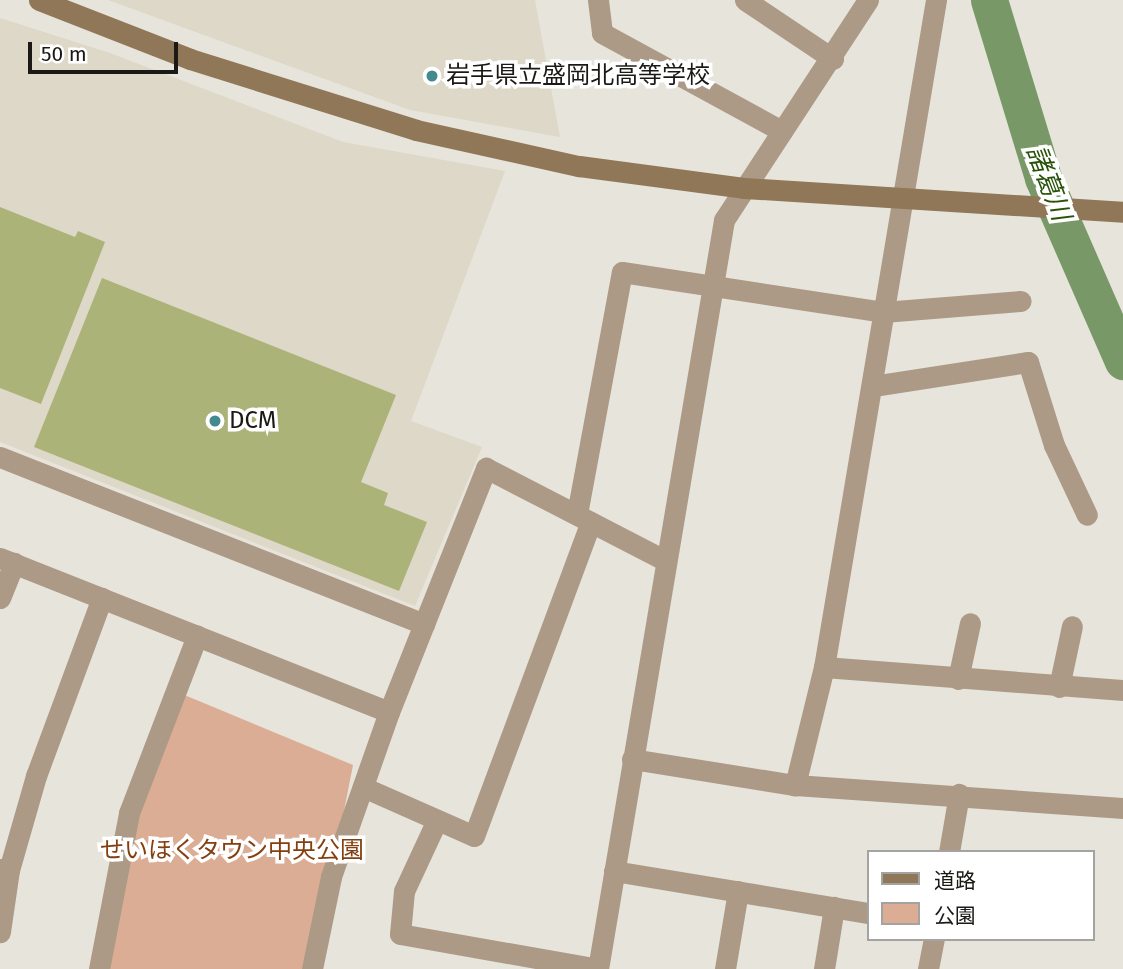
<!DOCTYPE html>
<html>
<head>
<meta charset="utf-8">
<style>
  body { margin:0 }
  #map { position:relative; width:1123px; height:969px; overflow:hidden; background:#e7e4db; font-family:"Fira Sans","Noto Sans JP",sans-serif }
  div>[style] { position:absolute }
  .built>* { inset:0; background:#ddd8c7 }
  .green>* { inset:0; background:#dbad94 }
  .river>* { height:37px; margin:-18.5px; padding:0 18.5px; transform-origin:18.5px; border-radius:18.5px; background:#789868 }
  .building>* { inset:0; background:#acb379 }
  .street>* { height:21px; margin:-10.5px; padding:0 10.5px; transform-origin:10.5px; border-radius:10.5px; background:#ac9a86 }
  .secondary>* { height:21px; margin:-10.5px; padding:0 10.5px; transform-origin:10.5px; border-radius:10.5px; background:#907758 }
  .dots>* { width:19px; height:19px; translate:-50% -50%; box-sizing:border-box; border:4px solid #fff; border-radius:50% }
  span { translate:-50% -50%; white-space:nowrap; text-align:center; line-height:1.15; -webkit-text-stroke:7px #fff; paint-order:stroke }
  .poi-label { font-size:24px; color:#1a1916 }
  .left { translate:0 -50%; text-align:left }
  .park-label { font-size:24px; color:#833f0f }
  .water-label { font-size:26px; color:#295209; font-style:italic }
  .legend { position:absolute; left:867px; top:850px; width:228px; height:91px; box-sizing:border-box; background:#fff; border:2px solid #a3a3a2; margin:0; padding:9px 12px; list-style:none; font-size:21px; color:#1a1916 }
  .legend li { display:flex; align-items:center; gap:14px; height:35px }
  .legend b { width:35px; border:2px solid #a3a3a2 }
  .scale { position:absolute; left:28px; top:42px; width:150px; height:32px; box-sizing:border-box; border:4px solid #1a1916; border-top:0; padding-left:9px; font-size:21px; line-height:24px; white-space:nowrap; color:#1a1916; -webkit-text-stroke:5px #fff; paint-order:stroke }
</style>
</head>
<body>
<div id="map">
  <div class="built">
    <i style="clip-path:polygon(108px 0,535px 0,560px 137px,410px 110px)"></i>
    <i style="clip-path:polygon(0 18px,110px 53px,343px 142px,505px 171px,411px 421px,482px 447px,415px 606px,0 442px)"></i>
  </div>
  <div class="green">
    <i style="clip-path:polygon(182px 694px,353px 765px,331px 877px,303px 969px,108px 969px,134px 823px)"></i>
  </div>
  <div class="river">
    <i style="left:989px;top:0;width:186px;rotate:73.1deg"></i>
    <i style="left:1043px;top:178px;width:200px;rotate:66.4deg"></i>
  </div>
  <div class="building">
    <i style="clip-path:polygon(0 207px,75px 237px,78px 231px,105px 242px,41px 404px,0 388px)"></i>
    <i style="clip-path:polygon(102px 278px,396px 395px,361px 482px,388px 493px,384px 505px,427px 522px,399px 591px,34px 447px)"></i>
  </div>
  <div class="street">
    <i style="left:598px;top:0;width:33px;rotate:83deg"></i>
    <i style="left:602px;top:33px;width:205px;rotate:28.6deg"></i>
    <i style="left:745px;top:0;width:106px;rotate:33.8deg"></i>
    <i style="left:936px;top:0;width:676px;rotate:99.53deg"></i>
    <i style="left:824px;top:667px;width:122px;rotate:103.8deg"></i>
    <i style="left:795px;top:785px;width:329px;rotate:4deg"></i>
    <i style="left:873px;top:386px;width:157px;rotate:-8.8deg"></i>
    <i style="left:1028px;top:362px;width:87px;rotate:72.6deg"></i>
    <i style="left:1054px;top:445px;width:77px;rotate:64.8deg"></i>
    <i style="left:0;top:457px;width:456px;rotate:21.5deg"></i>
    <i style="left:577px;top:514px;width:246px;rotate:-79.5deg"></i>
    <i style="left:622px;top:272px;width:264px;rotate:8.7deg"></i>
    <i style="left:883px;top:312px;width:138px;rotate:-4.6deg"></i>
    <i style="left:0;top:558px;width:418px;rotate:21.6deg"></i>
    <i style="left:389px;top:712px;width:175px;rotate:109.4deg"></i>
    <i style="left:331px;top:877px;width:94px;rotate:101.7deg"></i>
    <i style="left:0;top:598px;width:38px;rotate:-68deg"></i>
    <i style="left:824px;top:667px;width:300px;rotate:4.4deg"></i>
    <i style="left:958px;top:679px;width:57px;rotate:-77.9deg"></i>
    <i style="left:1059px;top:687px;width:62px;rotate:-78deg"></i>
    <i style="left:389px;top:712px;width:263px;rotate:-68.3deg"></i>
    <i style="left:486px;top:468px;width:200px;rotate:27.3deg"></i>
    <i style="left:632px;top:759px;width:165px;rotate:9.1deg"></i>
    <i style="left:363px;top:787px;width:121px;rotate:23.8deg"></i>
    <i style="left:474px;top:836px;width:335px;rotate:-69.6deg"></i>
    <i style="left:437px;top:820px;width:78px;rotate:114.9deg"></i>
    <i style="left:404px;top:891px;width:43px;rotate:95.3deg"></i>
    <i style="left:400px;top:934px;width:201px;rotate:10deg"></i>
    <i style="left:949px;top:852px;width:59px;rotate:-80.2deg"></i>
    <i style="left:0;top:869px;width:9px;rotate:6deg"></i>
    <i style="left:9px;top:870px;width:63px;rotate:98.3deg"></i>
    <i style="left:9px;top:870px;width:98px;rotate:-74deg"></i>
    <i style="left:36px;top:776px;width:190px;rotate:-69.7deg"></i>
    <i style="left:614px;top:871px;width:258px;rotate:9.4deg"></i>
    <i style="left:99px;top:969px;width:159px;rotate:-79.1deg"></i>
    <i style="left:129px;top:813px;width:190px;rotate:-69deg"></i>
    <i style="left:598px;top:969px;width:760px;rotate:-80.45deg"></i>
    <i style="left:724px;top:220px;width:263px;rotate:-56.8deg"></i>
    <i style="left:725px;top:969px;width:79px;rotate:-80.5deg"></i>
    <i style="left:824px;top:969px;width:63px;rotate:-80.8deg"></i>
    <i style="left:928px;top:969px;width:31px;rotate:-79deg"></i>
  </div>
  <div class="secondary">
    <i style="left:39px;top:0;width:162px;rotate:21.3deg"></i>
    <i style="left:190px;top:59px;width:237px;rotate:17.4deg"></i>
    <i style="left:416px;top:130px;width:167px;rotate:12.5deg"></i>
    <i style="left:579px;top:166px;width:166px;rotate:7.6deg"></i>
    <i style="left:744px;top:188px;width:380px;rotate:3.6deg"></i>
  </div>
  <div class="dots">
    <i style="left:432px;top:76px;background:#428a8d"></i>
    <i style="left:215px;top:421px;background:#428a8d"></i>
  </div>
  <div class="poi-label">
    <span class="left" style="left:446px;top:76px">岩手県立盛岡北高等学校</span>
    <span class="left" style="left:229px;top:421px">DCM</span>
  </div>
  <div class="park-label">
    <span style="left:232px;top:851px">せいほくタウン中央公園</span>
  </div>
  <div class="water-label">
    <span style="left:1048px;top:183px;rotate:69deg">諸葛川</span>
  </div>
  <ul class="legend">
  <li><b style="height:9px;background:#907758"></b>道路</li>
  <li><b style="height:19px;background:#dbad94"></b>公園</li>
  </ul>
  <div class="scale">50 m</div>
</div>
</body>
</html>
